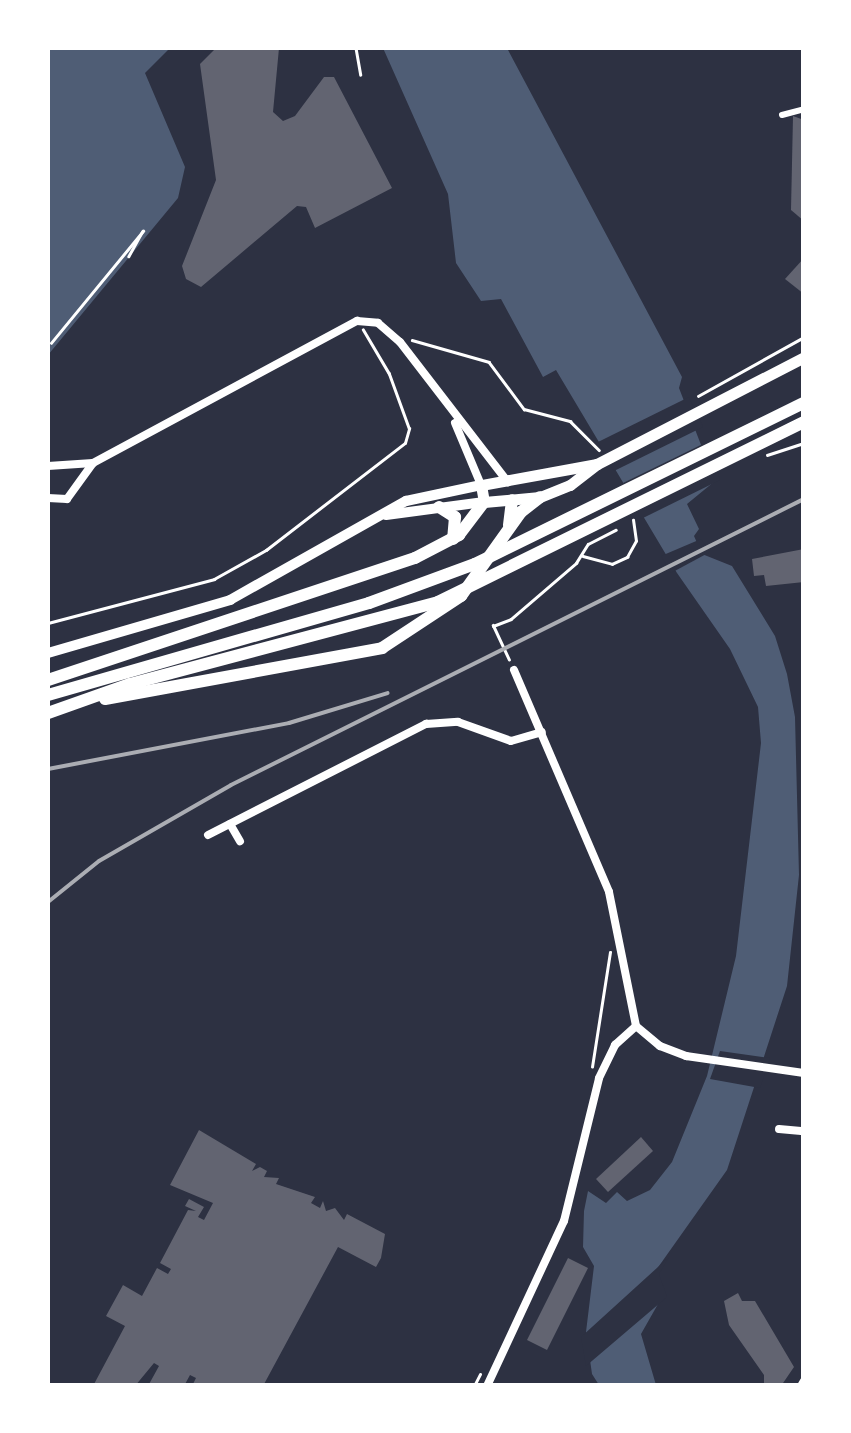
<!DOCTYPE html>
<html>
<head>
<meta charset="utf-8">
<style>
  body { margin:0 }
  #map { position:relative; width:851px; height:1433px; overflow:hidden; background:#2d3142; font-family:Karla,sans-serif }
  div>[style] { position:absolute }
  .water>* { inset:0; background:#4f5d75 }
  .pier>* { inset:0; background:#2d3142 }
  .building>* { inset:0; background:#626471 }
  .path>* { height:2.5px; margin:-1.25px; padding:0 1.25px; transform-origin:1.25px; border-radius:1.25px; background:#fff }
  .pedestrian>* { height:6px; margin:-3px; padding:0 3px; transform-origin:3px; border-radius:3px; background:#fff }
  .minor>* { height:8px; margin:-4px; padding:0 4px; transform-origin:4px; border-radius:4px; background:#fff }
  .tertiary>* { height:10px; margin:-5px; padding:0 5px; transform-origin:5px; border-radius:5px; background:#fff }
  .secondary>* { height:11px; margin:-5.5px; padding:0 5.5px; transform-origin:5.5px; border-radius:5.5px; background:#fff }
  .primary>* { height:12px; margin:-6px; padding:0 6px; transform-origin:6px; border-radius:6px; background:#fff }
  .rail>* { height:4px; margin:-2px; padding:0 2px; transform-origin:2px; border-radius:2px; background:#abadb3 }
  span { translate:-50% -50%; white-space:nowrap; text-align:center; line-height:1.15; -webkit-text-stroke:8px #fff; paint-order:stroke }
  .frame { position:absolute; inset:0; border:50px solid #fff; pointer-events:none }
</style>
</head>
<body>
<div id="map">
  <div class="water">
    <i style="clip-path:polygon(48px 48px,170px 48px,145px 73px,185px 167px,178px 198px,48px 355px)"></i>
    <i style="clip-path:polygon(383px 48px,507px 48px,682px 377px,679px 388px,715px 481px,687px 504px,699px 529px,694px 536px,702px 554px,732px 566px,775px 636px,787px 674px,795px 717px,799px 875px,787px 986px,727px 1170px,654px 1273px,662px 1297px,641px 1334px,656px 1385px,599px 1385px,592px 1374px,586px 1332px,594px 1266px,583px 1247px,584px 1211px,588px 1191px,606px 1203px,617px 1192px,627px 1201px,650px 1190px,672px 1162px,707px 1076px,736px 956px,761px 743px,758px 707px,730px 649px,677px 573px,556px 370px,543px 377px,501px 299px,481px 301px,456px 263px,448px 194px)"></i>
  </div>
  <div class="pier">
    <i style="clip-path:polygon(689px 397px,703px 427px,614px 471px,598px 442px)"></i>
    <i style="clip-path:polygon(709px 441px,720px 480px,641px 519px,621px 484px)"></i>
    <i style="clip-path:polygon(701px 539px,710px 552px,671px 573px,661px 556px)"></i>
    <i style="clip-path:polygon(720px 1051px,770px 1058px,760px 1088px,710px 1079px)"></i>
    <i style="clip-path:polygon(669px 1257px,659px 1274px,667px 1297px,586px 1366px,581px 1337px)"></i>
  </div>
  <div class="building">
    <i style="clip-path:polygon(216px 48px,279px 48px,273px 112px,283px 121px,295px 116px,324px 77px,334px 77px,392px 188px,315px 228px,306px 207px,297px 206px,201px 287px,186px 279px,182px 266px,216px 180px,200px 64px)"></i>
    <i style="clip-path:polygon(793px 116px,804px 120px,804px 221px,791px 210px)"></i>
    <i style="clip-path:polygon(804px 258px,804px 294px,785px 279px)"></i>
    <i style="clip-path:polygon(804px 549px,804px 582px,766px 586px,764px 575px,754px 576px,752px 559px)"></i>
    <i style="clip-path:polygon(199px 1130px,256px 1164px,252px 1171px,260px 1167px,267px 1171px,264px 1177px,279px 1178px,276px 1184px,315px 1197px,311px 1203px,320px 1208px,323px 1201px,326px 1211px,335px 1208px,344px 1220px,347px 1214px,385px 1234px,381px 1258px,376px 1267px,338px 1247px,263px 1386px,192px 1386px,196px 1378px,190px 1375px,184px 1386px,148px 1386px,159px 1366px,154px 1363px,135px 1386px,93px 1386px,125px 1326px,106px 1316px,123px 1285px,142px 1296px,157px 1268px,168px 1274px,171px 1269px,160px 1263px,188px 1210px,196px 1211px,185px 1206px,189px 1199px,204px 1207px,198px 1217px,204px 1220px,213px 1203px,170px 1185px)"></i>
    <i style="clip-path:polygon(641px 1137px,653px 1151px,608px 1192px,596px 1179px)"></i>
    <i style="clip-path:polygon(568px 1258px,588px 1268px,547px 1350px,527px 1340px)"></i>
    <i style="clip-path:polygon(738px 1293px,742px 1301px,755px 1301px,794px 1367px,781px 1386px,764px 1386px,764px 1375px,729px 1325px,724px 1301px)"></i>
  </div>
  <div class="path">
    <i style="left:356px;top:48px;width:27px;rotate:80deg"></i>
    <i style="left:412px;top:340px;width:80px;rotate:15.9deg"></i>
    <i style="left:489px;top:362px;width:59px;rotate:53.3deg"></i>
    <i style="left:524px;top:409px;width:48px;rotate:14.6deg"></i>
    <i style="left:570px;top:421px;width:41px;rotate:45deg"></i>
    <i style="left:51px;top:343px;width:145px;rotate:-50.6deg"></i>
    <i style="left:143px;top:231px;width:29px;rotate:119deg"></i>
    <i style="left:698px;top:396px;width:121px;rotate:-29.1deg"></i>
    <i style="left:767px;top:455px;width:39px;rotate:-18deg"></i>
    <i style="left:583px;top:556px;width:30px;rotate:15deg"></i>
    <i style="left:612px;top:564px;width:17px;rotate:-25deg"></i>
    <i style="left:627px;top:557px;width:18px;rotate:-61deg"></i>
    <i style="left:636px;top:541px;width:21px;rotate:-98deg"></i>
    <i style="left:48px;top:623px;width:172px;rotate:-14.8deg"></i>
    <i style="left:214px;top:579px;width:60px;rotate:-29.1deg"></i>
    <i style="left:266px;top:550px;width:175px;rotate:-37.6deg"></i>
    <i style="left:405px;top:443px;width:15px;rotate:-74deg"></i>
    <i style="left:409px;top:429px;width:59px;rotate:-110deg"></i>
    <i style="left:389px;top:374px;width:51px;rotate:-120.6deg"></i>
    <i style="left:509px;top:660px;width:38px;rotate:-115deg"></i>
    <i style="left:493px;top:626px;width:19px;rotate:-21deg"></i>
    <i style="left:511px;top:619px;width:86px;rotate:-40.7deg"></i>
    <i style="left:576px;top:563px;width:22px;rotate:-58deg"></i>
    <i style="left:588px;top:544px;width:31px;rotate:-27deg"></i>
    <i style="left:592px;top:1067px;width:116px;rotate:-81.1deg"></i>
    <i style="left:474px;top:1386px;width:13px;rotate:-63deg"></i>
  </div>
  <div class="pedestrian">
    <i style="left:782px;top:115px;width:23px;rotate:-15deg"></i>
  </div>
  <div class="minor">
    <i style="left:455px;top:423px;width:67px;rotate:67.2deg"></i>
    <i style="left:48px;top:466px;width:45px;rotate:-3.8deg"></i>
    <i style="left:48px;top:498px;width:19px;rotate:3deg"></i>
    <i style="left:67px;top:499px;width:44px;rotate:-54.2deg"></i>
    <i style="left:93px;top:463px;width:300px;rotate:-28.3deg"></i>
    <i style="left:357px;top:321px;width:21px;rotate:5deg"></i>
    <i style="left:378px;top:323px;width:29px;rotate:41deg"></i>
    <i style="left:400px;top:342px;width:177px;rotate:52.4deg"></i>
    <i style="left:514px;top:670px;width:241px;rotate:66.8deg"></i>
    <i style="left:609px;top:892px;width:137px;rotate:78.6deg"></i>
    <i style="left:636px;top:1026px;width:31px;rotate:40deg"></i>
    <i style="left:660px;top:1046px;width:28px;rotate:21deg"></i>
    <i style="left:686px;top:1056px;width:119px;rotate:8.2deg"></i>
    <i style="left:230px;top:824px;width:20px;rotate:60deg"></i>
    <i style="left:208px;top:835px;width:245px;rotate:-27deg"></i>
    <i style="left:426px;top:724px;width:32px;rotate:-4deg"></i>
    <i style="left:458px;top:722px;width:56px;rotate:19.7deg"></i>
    <i style="left:511px;top:741px;width:32px;rotate:-16deg"></i>
    <i style="left:779px;top:1129px;width:25px;rotate:5deg"></i>
    <i style="left:487px;top:1386px;width:182px;rotate:-65deg"></i>
    <i style="left:564px;top:1221px;width:147px;rotate:-76.2deg"></i>
    <i style="left:599px;top:1078px;width:37px;rotate:-64deg"></i>
    <i style="left:615px;top:1045px;width:28px;rotate:-42deg"></i>
    <i style="left:801px;top:1386px;width:6px;rotate:-59deg"></i>
  </div>
  <div class="tertiary">
    <i style="left:386px;top:515px;width:99px;rotate:-7.6deg"></i>
    <i style="left:48px;top:653px;width:190px;rotate:-16.2deg"></i>
    <i style="left:230px;top:600px;width:202px;rotate:-29.4deg"></i>
    <i style="left:406px;top:501px;width:77px;rotate:-12deg"></i>
  </div>
  <div class="secondary">
    <i style="left:597px;top:464px;width:118px;rotate:169.7deg"></i>
    <i style="left:481px;top:485px;width:17px;rotate:80deg"></i>
    <i style="left:484px;top:502px;width:56px;rotate:-5.1deg"></i>
    <i style="left:540px;top:497px;width:32px;rotate:-22deg"></i>
    <i style="left:570px;top:485px;width:34px;rotate:-38deg"></i>
    <i style="left:597px;top:464px;width:233px;rotate:-27.3deg"></i>
  </div>
  <div class="primary">
    <i style="left:439px;top:507px;width:19px;rotate:32deg"></i>
    <i style="left:455px;top:517px;width:22px;rotate:95deg"></i>
    <i style="left:509px;top:525px;width:25px;rotate:-83deg"></i>
    <i style="left:48px;top:680px;width:387px;rotate:-18.4deg"></i>
    <i style="left:415px;top:558px;width:50px;rotate:-27.6deg"></i>
    <i style="left:459px;top:535px;width:41px;rotate:-52.9deg"></i>
    <i style="left:48px;top:695px;width:334px;rotate:-16deg"></i>
    <i style="left:369px;top:603px;width:113px;rotate:-20.2deg"></i>
    <i style="left:475px;top:564px;width:366px;rotate:-26.1deg"></i>
    <i style="left:105px;top:699px;width:282px;rotate:-10.4deg"></i>
    <i style="left:382px;top:648px;width:95px;rotate:-33.4deg"></i>
    <i style="left:461px;top:596px;width:103px;rotate:-54.5deg"></i>
    <i style="left:521px;top:512px;width:24px;rotate:-38deg"></i>
    <i style="left:48px;top:713px;width:87px;rotate:-19.5deg"></i>
    <i style="left:130px;top:684px;width:319px;rotate:-14.9deg"></i>
    <i style="left:438px;top:602px;width:408px;rotate:-26.2deg"></i>
  </div>
  <div class="rail">
    <i style="left:48px;top:769px;width:245px;rotate:-10.8deg"></i>
    <i style="left:289px;top:723px;width:103px;rotate:-16.9deg"></i>
    <i style="left:48px;top:902px;width:65px;rotate:-38.8deg"></i>
    <i style="left:99px;top:861px;width:152px;rotate:-29.9deg"></i>
    <i style="left:231px;top:785px;width:640px;rotate:-26.53deg"></i>
  </div>
  <div class="frame"></div>
</div>
</body>
</html>
